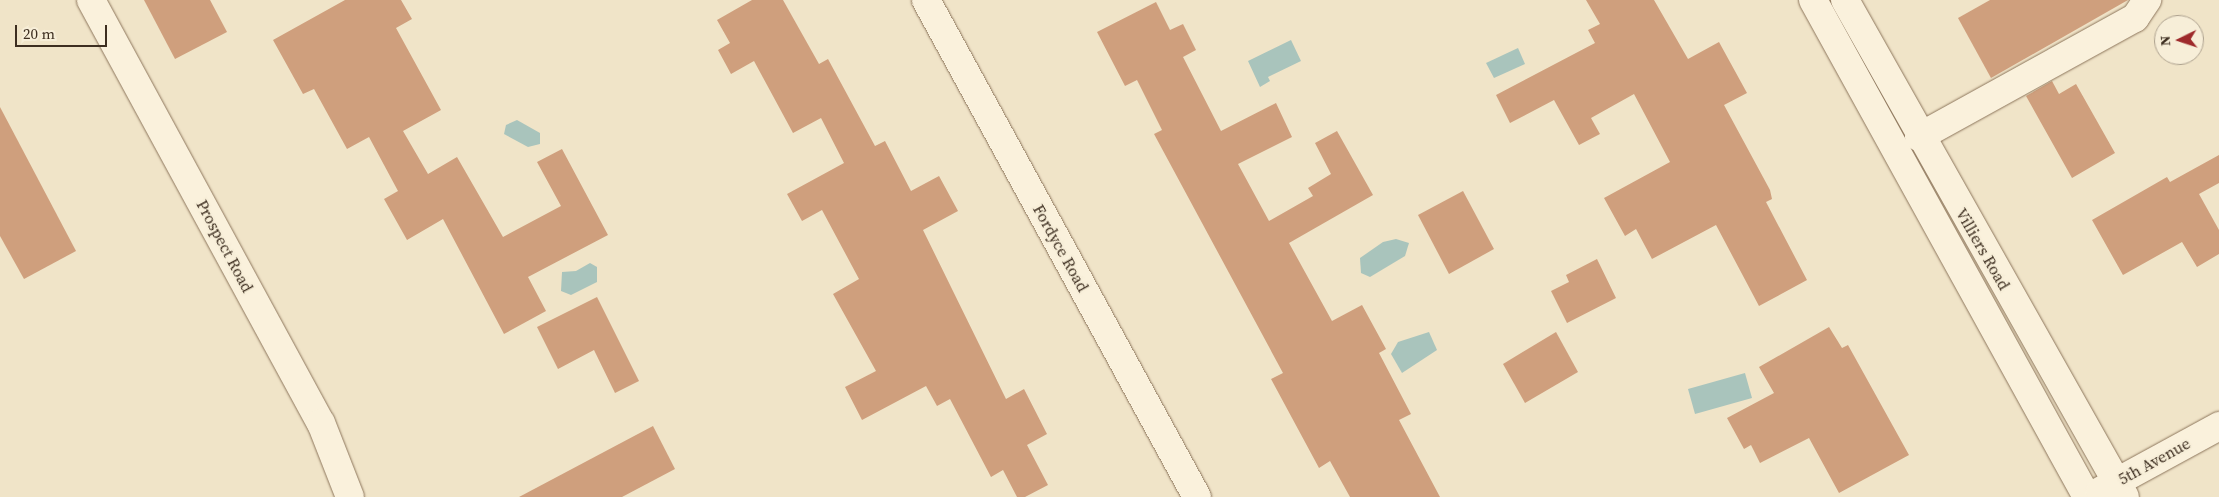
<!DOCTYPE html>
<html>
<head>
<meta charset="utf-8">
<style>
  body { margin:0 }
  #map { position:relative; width:2219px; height:497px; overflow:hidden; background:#f0e4c8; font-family:"Source Serif 4",serif }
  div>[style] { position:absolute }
  .water>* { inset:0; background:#a9c4bc }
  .building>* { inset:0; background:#cf9f7d }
  .roads { filter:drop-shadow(0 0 1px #8d765c) drop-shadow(0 0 1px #8d765c) }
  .minor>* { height:28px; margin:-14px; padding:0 14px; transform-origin:14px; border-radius:14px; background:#faf1dc }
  span { translate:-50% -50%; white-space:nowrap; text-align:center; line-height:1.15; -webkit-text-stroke:4px #f7eed8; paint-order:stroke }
  .street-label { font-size:16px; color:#3d2e20 }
  .north { position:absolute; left:2154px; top:15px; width:50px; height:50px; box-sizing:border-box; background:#f7eed8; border:1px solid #ada18e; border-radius:50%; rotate:266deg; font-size:14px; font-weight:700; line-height:20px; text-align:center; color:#3d2e20 }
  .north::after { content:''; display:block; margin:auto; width:18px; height:22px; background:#9e2a2b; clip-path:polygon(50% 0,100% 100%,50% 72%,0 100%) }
  .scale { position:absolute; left:15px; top:25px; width:92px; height:22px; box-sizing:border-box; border:2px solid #3d2e20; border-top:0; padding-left:6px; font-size:15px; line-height:18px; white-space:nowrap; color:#3d2e20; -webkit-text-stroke:4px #f7eed8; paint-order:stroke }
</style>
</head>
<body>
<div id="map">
  <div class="water">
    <i style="clip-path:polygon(1291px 40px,1301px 61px,1268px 77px,1270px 81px,1260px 87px,1248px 61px)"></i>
    <i style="clip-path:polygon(1518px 48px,1525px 64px,1494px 78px,1486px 63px)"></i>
    <i style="clip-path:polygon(517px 120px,540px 133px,540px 144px,528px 147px,504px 134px,506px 125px)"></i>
    <i style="clip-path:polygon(1396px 239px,1409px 243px,1405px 256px,1370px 277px,1361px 273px,1360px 258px,1383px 242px)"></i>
    <i style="clip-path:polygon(590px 263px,597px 267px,597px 282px,571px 295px,561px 291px,562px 272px,576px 271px)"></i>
    <i style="clip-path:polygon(1429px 332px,1437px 350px,1402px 373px,1391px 354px,1398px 342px)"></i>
    <i style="clip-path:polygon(1745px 373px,1752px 398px,1695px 414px,1688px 389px)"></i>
  </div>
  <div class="building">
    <i style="clip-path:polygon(144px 0,210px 0,227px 32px,175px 59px)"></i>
    <i style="clip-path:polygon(345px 0,401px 0,412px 19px,396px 28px,441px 110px,403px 131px,428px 174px,457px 157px,503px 237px,561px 206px,537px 162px,562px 149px,608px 235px,528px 277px,546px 311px,504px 334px,443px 219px,407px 240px,384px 199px,398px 191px,369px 137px,347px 149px,314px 89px,303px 94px,273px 40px)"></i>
    <i style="clip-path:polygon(752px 0,783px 0,819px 64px,828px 59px,875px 146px,885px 141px,911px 191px,939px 176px,958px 211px,923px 230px,1006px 399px,1024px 389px,1047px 434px,1027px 445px,1048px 485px,1025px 497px,1017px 497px,1003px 470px,991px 477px,950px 399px,937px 406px,926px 386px,862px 420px,845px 387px,876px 371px,833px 294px,859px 279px,822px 210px,802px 221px,787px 194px,844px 163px,821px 118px,793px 133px,754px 61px,731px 74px,718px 50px,730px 43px,717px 20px)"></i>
    <i style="clip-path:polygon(1586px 0,1654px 0,1688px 59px,1719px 42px,1747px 93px,1724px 105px,1770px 190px,1772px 199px,1766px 202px,1807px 280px,1759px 306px,1716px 225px,1652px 259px,1636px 229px,1625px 236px,1604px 198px,1670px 162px,1634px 94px,1591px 118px,1600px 134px,1579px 145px,1554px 100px,1510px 123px,1496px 95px,1595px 43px,1588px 30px,1600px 24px)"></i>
    <i style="clip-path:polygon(1990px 0,2128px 0,1991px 78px,1958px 18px)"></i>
    <i style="clip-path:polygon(1156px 2px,1170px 30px,1183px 24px,1196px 50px,1183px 57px,1221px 131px,1276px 103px,1292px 137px,1238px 164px,1269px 221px,1313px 196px,1308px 188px,1331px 174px,1315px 143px,1337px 131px,1373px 195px,1289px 243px,1332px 321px,1362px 305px,1386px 349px,1379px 353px,1411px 414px,1399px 420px,1440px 497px,1350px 497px,1330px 461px,1319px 468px,1271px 379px,1283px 373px,1154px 134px,1162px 130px,1137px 80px,1125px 86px,1097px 32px)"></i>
    <i style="clip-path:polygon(2052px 81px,2059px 94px,2076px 84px,2115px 153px,2072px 178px,2026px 96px)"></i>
    <i style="clip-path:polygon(0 107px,76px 251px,24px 279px,0 236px)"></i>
    <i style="clip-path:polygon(2219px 155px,2219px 183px,2199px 194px,2219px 230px,2219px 254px,2197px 267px,2182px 242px,2123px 275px,2092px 220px,2167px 177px,2170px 182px)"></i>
    <i style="clip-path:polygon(1463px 191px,1494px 249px,1449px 274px,1418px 215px)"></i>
    <i style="clip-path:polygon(1597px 259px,1616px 298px,1567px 323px,1551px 291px,1569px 282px,1566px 275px)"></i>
    <i style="clip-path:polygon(597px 297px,639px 381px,615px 393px,594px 350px,558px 369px,537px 327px)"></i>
    <i style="clip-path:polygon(1829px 327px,1842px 348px,1848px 345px,1909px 455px,1839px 493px,1809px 438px,1760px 463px,1751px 445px,1744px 449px,1727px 418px,1774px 393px,1759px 367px)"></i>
    <i style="clip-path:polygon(1556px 332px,1578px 372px,1525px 403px,1503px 364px)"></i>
    <i style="clip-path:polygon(653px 426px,675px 469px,622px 497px,519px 497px)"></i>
  </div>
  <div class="roads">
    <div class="minor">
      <i style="left:91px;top:0;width:481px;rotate:61.5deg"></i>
      <i style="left:321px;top:423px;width:79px;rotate:68.6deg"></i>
      <i style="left:926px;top:0;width:566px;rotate:61.4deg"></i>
      <i style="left:1813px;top:0;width:568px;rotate:61.13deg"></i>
      <i style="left:1845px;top:0;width:570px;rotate:60.6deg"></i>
      <i style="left:1919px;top:137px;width:247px;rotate:-28.9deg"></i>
      <i style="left:2135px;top:18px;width:22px;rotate:-56deg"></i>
      <i style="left:2100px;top:491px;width:136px;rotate:-28.6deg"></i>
    </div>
  </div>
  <div class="street-label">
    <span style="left:225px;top:246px;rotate:62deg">Prospect Road</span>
    <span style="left:1061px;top:248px;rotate:61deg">Fordyce Road</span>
    <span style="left:1983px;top:249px;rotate:60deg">Villiers Road</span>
    <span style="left:2154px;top:461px;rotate:-29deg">5th Avenue</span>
  </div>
  <div class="north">N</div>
  <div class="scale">20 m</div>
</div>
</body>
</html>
